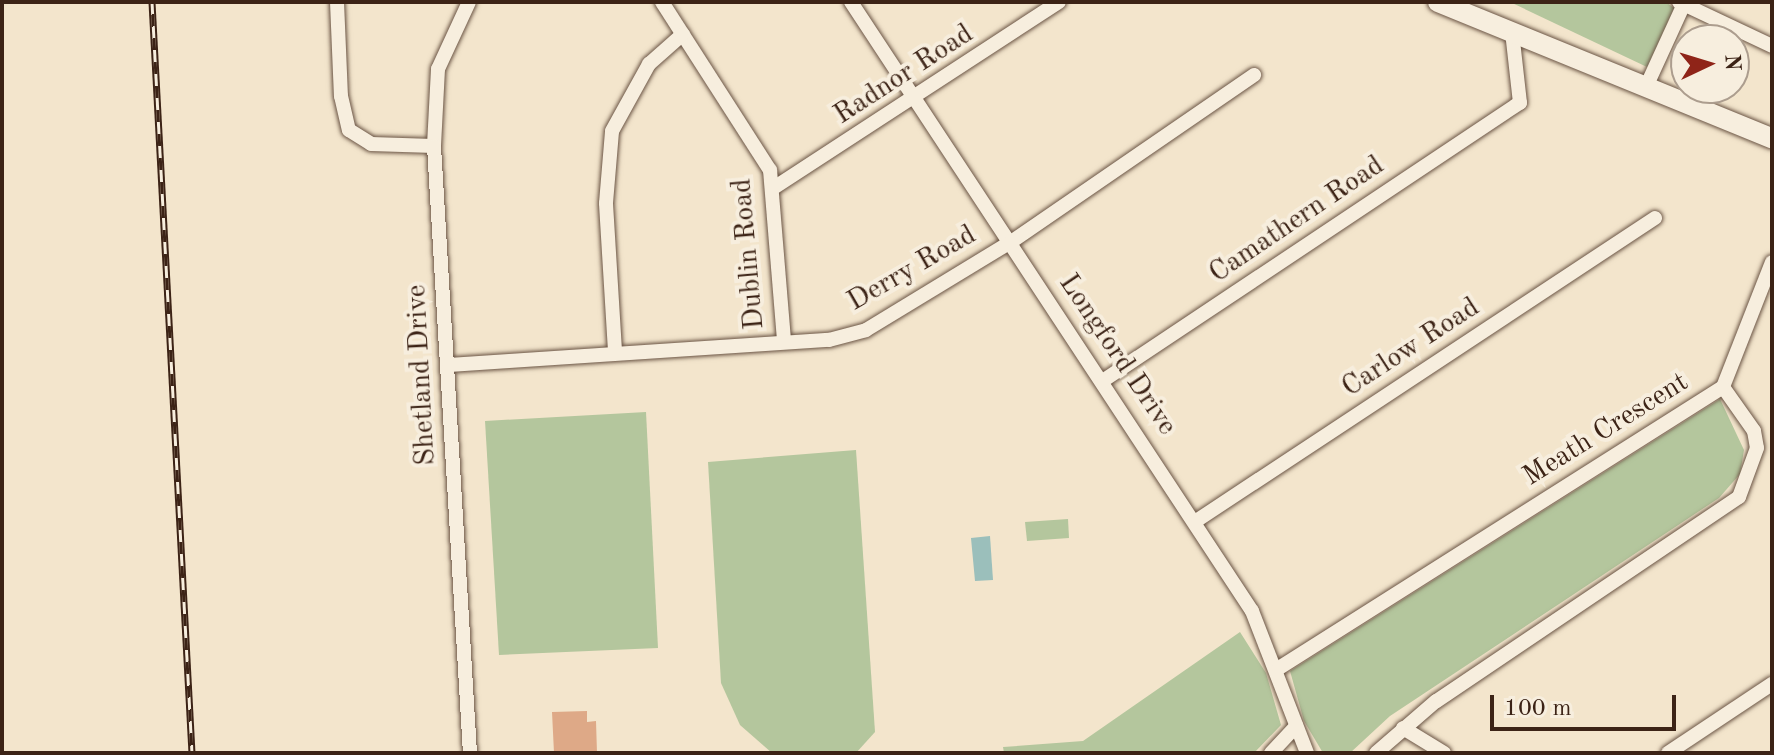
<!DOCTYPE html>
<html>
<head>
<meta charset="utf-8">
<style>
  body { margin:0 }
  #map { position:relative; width:1774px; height:755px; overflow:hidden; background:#f3e5cc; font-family:"Old Standard TT",serif }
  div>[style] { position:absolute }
  .green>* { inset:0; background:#b4c69d }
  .water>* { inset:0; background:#9bbfbb }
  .building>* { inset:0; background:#dea987 }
  .roads { filter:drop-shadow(0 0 2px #6a5444) drop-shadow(0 0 2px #6a5444) }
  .street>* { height:14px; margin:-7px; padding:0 7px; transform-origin:7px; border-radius:7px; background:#f7eede }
  .secondary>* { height:20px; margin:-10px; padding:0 10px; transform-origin:10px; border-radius:10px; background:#f7eede }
  .rail>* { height:7px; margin-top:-3.5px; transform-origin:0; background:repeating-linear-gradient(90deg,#f7eede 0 12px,#3c2316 0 24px); box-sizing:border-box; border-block:2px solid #3c2316 }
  span { translate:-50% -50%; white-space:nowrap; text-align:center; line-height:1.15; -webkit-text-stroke:8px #f7eede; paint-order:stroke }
  .street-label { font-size:28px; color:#3c2316 }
  .frame { position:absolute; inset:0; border:4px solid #3c2316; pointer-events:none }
  .north { position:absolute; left:1670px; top:24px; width:80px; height:80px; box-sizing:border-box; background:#f7eede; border:2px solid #ac9d8e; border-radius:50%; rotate:86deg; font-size:22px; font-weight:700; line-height:32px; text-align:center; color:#3c2316 }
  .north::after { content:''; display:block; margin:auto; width:28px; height:36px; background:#8f2418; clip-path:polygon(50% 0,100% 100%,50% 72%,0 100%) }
  .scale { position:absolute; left:1490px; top:695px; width:186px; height:36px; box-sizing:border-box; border:4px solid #3c2316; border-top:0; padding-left:10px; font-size:24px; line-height:28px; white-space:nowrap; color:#3c2316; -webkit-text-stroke:6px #f7eede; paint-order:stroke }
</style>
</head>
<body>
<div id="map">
  <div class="green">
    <i style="clip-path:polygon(1510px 2px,1666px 2px,1674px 8px,1647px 67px)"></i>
    <i style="clip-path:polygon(1720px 399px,1744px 450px,1740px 474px,1719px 498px,1390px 716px,1350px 753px,1323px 753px,1304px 721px,1290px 671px)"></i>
    <i style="clip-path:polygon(646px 412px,658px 648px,499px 655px,485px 421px)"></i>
    <i style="clip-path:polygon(856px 450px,875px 732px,856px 753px,772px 753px,740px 725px,721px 683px,708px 462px)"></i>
    <i style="clip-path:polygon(1068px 519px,1069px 538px,1027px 541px,1025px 522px)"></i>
    <i style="clip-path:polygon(1240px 632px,1266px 673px,1281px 725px,1254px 753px,1004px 753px,1003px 747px,1083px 741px)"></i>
  </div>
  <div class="water">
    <i style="clip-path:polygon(990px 536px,993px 580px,975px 581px,971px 538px)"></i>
  </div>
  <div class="building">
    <i style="clip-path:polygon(587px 711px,587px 722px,596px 721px,597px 753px,554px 753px,552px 712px)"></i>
  </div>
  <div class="roads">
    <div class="street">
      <i style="left:337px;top:2px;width:94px;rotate:87.6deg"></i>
      <i style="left:341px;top:96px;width:35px;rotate:77deg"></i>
      <i style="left:349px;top:130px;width:26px;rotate:32deg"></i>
      <i style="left:371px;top:144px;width:63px;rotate:1.8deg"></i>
      <i style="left:469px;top:2px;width:74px;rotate:114.8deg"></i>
      <i style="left:438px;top:69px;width:77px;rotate:93deg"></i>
      <i style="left:434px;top:146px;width:608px;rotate:86.61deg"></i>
      <i style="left:662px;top:2px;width:200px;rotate:57.3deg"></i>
      <i style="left:770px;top:170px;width:172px;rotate:85.3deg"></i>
      <i style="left:851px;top:2px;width:729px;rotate:56.64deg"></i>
      <i style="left:1252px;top:611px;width:152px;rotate:68.8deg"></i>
      <i style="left:1679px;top:2px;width:103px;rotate:25.3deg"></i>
      <i style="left:1646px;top:87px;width:94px;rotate:-65.4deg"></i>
      <i style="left:775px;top:187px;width:339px;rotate:-33.1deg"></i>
      <i style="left:615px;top:351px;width:148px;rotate:-93.5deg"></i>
      <i style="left:606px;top:203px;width:72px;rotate:-85.2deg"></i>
      <i style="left:612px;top:131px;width:77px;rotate:-61.1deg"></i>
      <i style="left:649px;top:64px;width:45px;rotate:-41.4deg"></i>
      <i style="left:449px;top:365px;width:381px;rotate:-3.8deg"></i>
      <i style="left:829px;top:340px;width:38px;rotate:-15deg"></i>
      <i style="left:866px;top:330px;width:170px;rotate:-31.3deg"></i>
      <i style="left:1011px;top:242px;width:295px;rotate:-34.5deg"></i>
      <i style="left:1104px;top:380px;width:500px;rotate:-33.7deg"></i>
      <i style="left:1520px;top:103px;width:71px;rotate:-96.4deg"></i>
      <i style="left:1723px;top:387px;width:134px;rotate:-68.6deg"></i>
      <i style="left:1196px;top:521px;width:550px;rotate:-33.43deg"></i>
      <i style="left:1279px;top:668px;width:525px;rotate:-32.33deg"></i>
      <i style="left:1723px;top:387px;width:54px;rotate:54.8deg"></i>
      <i style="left:1754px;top:431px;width:17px;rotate:80deg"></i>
      <i style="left:1757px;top:448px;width:52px;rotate:110.2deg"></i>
      <i style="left:1739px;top:497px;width:365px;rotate:146deg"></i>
      <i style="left:1436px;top:701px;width:79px;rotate:139.1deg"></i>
      <i style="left:1403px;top:728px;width:48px;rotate:31.4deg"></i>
      <i style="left:1271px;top:753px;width:37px;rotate:-47deg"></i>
      <i style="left:1668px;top:753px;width:125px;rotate:-33.6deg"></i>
    </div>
    <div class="secondary">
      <i style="left:1438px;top:2px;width:361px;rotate:22.2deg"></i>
    </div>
  </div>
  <div class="rail">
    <i style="left:152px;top:2px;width:752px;rotate:86.95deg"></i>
  </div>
  <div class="street-label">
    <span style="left:904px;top:75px;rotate:-33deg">Radnor Road</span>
    <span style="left:1297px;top:220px;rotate:-34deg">Camathern Road</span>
    <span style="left:749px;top:254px;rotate:-95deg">Dublin Road</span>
    <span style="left:912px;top:269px;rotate:-30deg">Derry Road</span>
    <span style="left:1411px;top:348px;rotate:-33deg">Carlow Road</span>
    <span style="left:1117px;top:355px;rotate:56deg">Longford Drive</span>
    <span style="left:422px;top:375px;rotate:-93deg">Shetland Drive</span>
    <span style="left:1606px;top:430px;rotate:-32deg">Meath Crescent</span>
  </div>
  <div class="frame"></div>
  <div class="north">N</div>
  <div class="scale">100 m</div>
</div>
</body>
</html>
